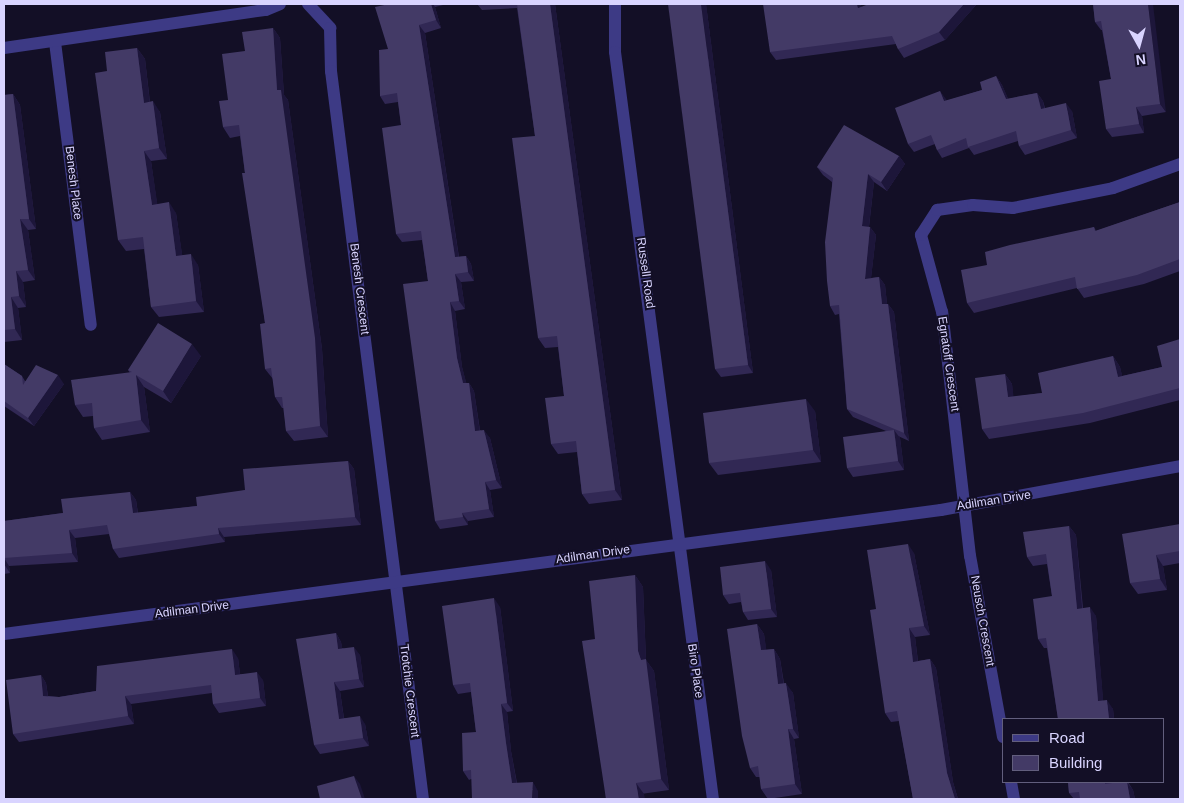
<!DOCTYPE html>
<html>
<head>
<meta charset="utf-8">
<style>
  body { margin:0 }
  #map { position:relative; width:1184px; height:803px; overflow:hidden; background:#130f26; font-family:Arial,sans-serif }
  div>[style] { position:absolute }
  .minor>* { height:12px; margin:-6px; padding:0 6px; transform-origin:6px; border-radius:6px; background:#3d3a85 }
  .wall>* { inset:0; background:#312854 }
  .shaded-wall>* { inset:0; background:#1d163a }
  .building>* { inset:0; background:#433a66 }
  span { translate:-50% -50%; white-space:nowrap; text-align:center; line-height:1.15; -webkit-text-stroke:4px #130f26; paint-order:stroke }
  .street-label { font-size:12px; color:#d9d4ff }
  .frame { position:absolute; inset:0; border:5px solid #d9d4ff; pointer-events:none }
  .legend { position:absolute; left:1002px; top:718px; width:162px; height:65px; box-sizing:border-box; background:#130f26; border:1px solid #625e7d; margin:0; padding:6px 9px; list-style:none; font-size:15px; color:#d9d4ff }
  .legend li { display:flex; align-items:center; gap:10px; height:25px }
  .legend b { width:25px; border:1px solid #625e7d }
  .north { position:absolute; left:1114px; top:20px; width:50px; height:50px; -webkit-text-stroke:4px #130f26; paint-order:stroke; rotate:173deg; font-size:14px; font-weight:700; line-height:20px; text-align:center; color:#d9d4ff }
  .north::after { content:''; display:block; margin:auto; width:18px; height:22px; background:#d9d4ff; clip-path:polygon(50% 0,100% 100%,50% 72%,0 100%) }
</style>
</head>
<body>
<div id="map">
  <div class="minor">
    <i style="left:308px;top:4px;width:33px;rotate:47deg"></i>
    <i style="left:330px;top:28px;width:43px;rotate:88.7deg"></i>
    <i style="left:331px;top:71px;width:734px;rotate:82.8deg"></i>
    <i style="left:615px;top:4px;width:48px;rotate:90deg"></i>
    <i style="left:615px;top:52px;width:753px;rotate:82.53deg"></i>
    <i style="left:55px;top:42px;width:285px;rotate:82.8deg"></i>
    <i style="left:4px;top:48px;width:265px;rotate:-8.3deg"></i>
    <i style="left:266px;top:10px;width:15px;rotate:-23deg"></i>
    <i style="left:4px;top:634px;width:945px;rotate:-7.54deg"></i>
    <i style="left:941px;top:510px;width:243px;rotate:-10.4deg"></i>
    <i style="left:1003px;top:737px;width:184px;rotate:-100.3deg"></i>
    <i style="left:970px;top:556px;width:246px;rotate:-96.5deg"></i>
    <i style="left:942px;top:312px;width:80px;rotate:-105.3deg"></i>
    <i style="left:921px;top:235px;width:30px;rotate:-57deg"></i>
    <i style="left:937px;top:210px;width:36px;rotate:-8deg"></i>
    <i style="left:973px;top:205px;width:40px;rotate:4.3deg"></i>
    <i style="left:1013px;top:208px;width:102px;rotate:-11.3deg"></i>
    <i style="left:1113px;top:188px;width:71px;rotate:-19.7deg"></i>
    <i style="left:1011px;top:782px;width:17px;rotate:80deg"></i>
  </div>
  <div class="wall">
    <i style="clip-path:polygon(389px 4px,447px 4px,435px 7px,441px 28px,425px 33px,459px 257px,466px 256px,471px 264px,474px 281px,461px 282px,465px 309px,455px 311px,462px 367px,466px 383px,469px 383px,474px 391px,480px 430px,490px 438px,502px 488px,490px 490px,494px 517px,468px 521px,468px 525px,440px 529px,435px 521px,428px 281px,422px 240px,402px 242px,396px 234px,401px 125px,398px 102px,385px 104px,380px 96px,388px 49px)"></i>
    <i style="clip-path:polygon(477px 4px,555px 4px,622px 500px,589px 504px,582px 494px,577px 452px,558px 454px,551px 444px,564px 396px,558px 347px,545px 348px,538px 338px,535px 136px,517px 8px,482px 10px)"></i>
    <i style="clip-path:polygon(706px 4px,753px 373px,721px 377px,715px 369px)"></i>
    <i style="clip-path:polygon(869px 4px,977px 4px,945px 40px,904px 58px,898px 49px,896px 44px,776px 60px,770px 52px)"></i>
    <i style="clip-path:polygon(1093px 4px,1166px 112px,1142px 116px,1144px 133px,1112px 137px,1106px 129px,1111px 79px,1102px 30px,1101px 30px,1095px 22px)"></i>
    <i style="clip-path:polygon(273px 28px,280px 38px,284px 95px,288px 100px,322px 349px,328px 437px,294px 441px,286px 431px,284px 408px,282px 408px,275px 397px,273px 379px,265px 369px,265px 323px,240px 136px,230px 138px,223px 127px,228px 100px,245px 51px)"></i>
    <i style="clip-path:polygon(137px 48px,145px 59px,150px 102px,160px 112px,167px 159px,151px 161px,157px 204px,176px 213px,182px 255px,198px 265px,204px 312px,159px 317px,151px 307px,144px 249px,126px 251px,118px 240px,107px 71px)"></i>
    <i style="clip-path:polygon(996px 76px,1002px 85px,1008px 99px,1037px 93px,1043px 101px,1045px 108px,1072px 111px,1077px 138px,1025px 155px,1019px 146px,1018px 141px,974px 155px,969px 148px,942px 158px,937px 150px,935px 144px,914px 152px,908px 144px,940px 91px,946px 101px,982px 90px)"></i>
    <i style="clip-path:polygon(13px 94px,20px 105px,36px 229px,28px 230px,35px 280px,23px 282px,26px 307px,18px 308px,22px 340px,4px 342px,4px 95px)"></i>
    <i style="clip-path:polygon(899px 156px,905px 164px,887px 191px,874px 182px,869px 227px,870px 227px,876px 235px,871px 278px,879px 277px,885px 285px,887px 304px,888px 304px,894px 312px,909px 441px,898px 436px,900px 438px,904px 470px,853px 477px,847px 468px,886px 431px,853px 417px,847px 409px,839px 314px,835px 315px,830px 306px,832px 182px,823px 175px,817px 167px)"></i>
    <i style="clip-path:polygon(1180px 202px,1180px 271px,1144px 284px,1084px 298px,1077px 288px,974px 313px,967px 303px,987px 265px,1094px 227px,1096px 231px)"></i>
    <i style="clip-path:polygon(1180px 339px,1180px 400px,1090px 423px,989px 439px,982px 429px,1005px 374px,1012px 384px,1013px 397px,1042px 393px,1113px 356px,1120px 367px,1122px 376px,1162px 367px)"></i>
    <i style="clip-path:polygon(201px 356px,171px 403px,144px 387px,150px 432px,102px 440px,94px 428px,93px 416px,83px 417px,75px 405px,130px 373px,128px 370px)"></i>
    <i style="clip-path:polygon(4px 364px,22px 376px,25px 381px,64px 384px,34px 426px,4px 406px)"></i>
    <i style="clip-path:polygon(815px 411px,821px 462px,718px 475px,709px 463px)"></i>
    <i style="clip-path:polygon(348px 461px,354px 469px,361px 525px,224px 537px,225px 542px,119px 558px,113px 549px,109px 534px,75px 538px,78px 562px,9px 566px,10px 573px,4px 574px,4px 521px,63px 513px,130px 492px,136px 500px,138px 513px,197px 506px,245px 490px)"></i>
    <i style="clip-path:polygon(1180px 524px,1180px 563px,1163px 566px,1167px 590px,1138px 594px,1130px 583px)"></i>
    <i style="clip-path:polygon(1069px 526px,1076px 535px,1083px 608px,1096px 616px,1103px 701px,1113px 709px,1114px 719px,1058px 719px,1047px 648px,1044px 648px,1038px 639px,1052px 596px,1047px 564px,1033px 566px,1027px 557px)"></i>
    <i style="clip-path:polygon(914px 553px,930px 635px,915px 637px,918px 661px,930px 659px,936px 668px,953px 782px,958px 799px,913px 799px,899px 721px,891px 722px,885px 713px)"></i>
    <i style="clip-path:polygon(771px 570px,777px 617px,748px 620px,743px 612px,741px 602px,729px 604px,723px 595px)"></i>
    <i style="clip-path:polygon(635px 575px,643px 587px,646px 660px,654px 671px,669px 790px,606px 799px,595px 639px)"></i>
    <i style="clip-path:polygon(500px 607px,513px 711px,507px 712px,511px 751px,517px 783px,538px 791px,471px 779px,469px 780px,463px 771px,476px 732px,471px 692px,458px 694px,453px 685px)"></i>
    <i style="clip-path:polygon(757px 624px,764px 634px,766px 650px,774px 649px,780px 659px,784px 683px,793px 693px,799px 738px,794px 739px,802px 794px,768px 799px,761px 789px,760px 777px,756px 777px,750px 768px)"></i>
    <i style="clip-path:polygon(336px 633px,341px 642px,342px 648px,360px 655px,364px 687px,340px 691px,344px 718px,365px 724px,369px 746px,320px 754px,314px 745px)"></i>
    <i style="clip-path:polygon(238px 658px,240px 674px,263px 680px,266px 706px,219px 713px,213px 704px,212px 693px,131px 704px,134px 724px,19px 742px,13px 734px,41px 675px,46px 683px,48px 696px,59px 697px,96px 691px)"></i>
    <i style="clip-path:polygon(1068px 782px,1110px 782px,1110px 783px,1128px 782px,1133px 790px,1135px 799px,1074px 799px,1069px 793px)"></i>
  </div>
  <div class="shaded-wall">
    <i style="clip-path:polygon(431px 4px,433px 4px,435px 7px,441px 28px,436px 20px)"></i>
    <i style="clip-path:polygon(550px 4px,555px 4px,622px 500px,615px 490px)"></i>
    <i style="clip-path:polygon(701px 4px,706px 4px,753px 373px,748px 365px)"></i>
    <i style="clip-path:polygon(857px 4px,860px 4px,862px 7px,858px 8px)"></i>
    <i style="clip-path:polygon(964px 4px,977px 4px,945px 40px,939px 32px)"></i>
    <i style="clip-path:polygon(1148px 4px,1153px 4px,1166px 112px,1160px 104px)"></i>
    <i style="clip-path:polygon(419px 25px,425px 33px,460px 265px,455px 257px)"></i>
    <i style="clip-path:polygon(273px 28px,280px 38px,284px 95px,288px 100px,322px 349px,328px 437px,320px 426px,277px 90px)"></i>
    <i style="clip-path:polygon(137px 48px,145px 59px,151px 113px,144px 103px)"></i>
    <i style="clip-path:polygon(996px 76px,1002px 85px,1012px 107px,1006px 99px)"></i>
    <i style="clip-path:polygon(940px 91px,946px 99px,950px 110px,944px 101px)"></i>
    <i style="clip-path:polygon(1037px 93px,1043px 101px,1046px 117px,1041px 109px)"></i>
    <i style="clip-path:polygon(13px 94px,20px 105px,36px 229px,29px 219px)"></i>
    <i style="clip-path:polygon(153px 101px,160px 112px,167px 159px,159px 148px)"></i>
    <i style="clip-path:polygon(1066px 103px,1072px 111px,1077px 138px,1071px 130px)"></i>
    <i style="clip-path:polygon(1136px 107px,1142px 116px,1144px 133px,1139px 124px)"></i>
    <i style="clip-path:polygon(144px 151px,151px 161px,159px 215px,152px 205px)"></i>
    <i style="clip-path:polygon(899px 156px,905px 164px,887px 191px,881px 182px)"></i>
    <i style="clip-path:polygon(868px 174px,874px 182px,868px 234px,862px 226px)"></i>
    <i style="clip-path:polygon(169px 202px,176px 213px,184px 267px,176px 256px)"></i>
    <i style="clip-path:polygon(20px 219px,28px 230px,35px 280px,28px 270px)"></i>
    <i style="clip-path:polygon(870px 227px,876px 235px,870px 287px,865px 279px)"></i>
    <i style="clip-path:polygon(191px 254px,198px 265px,204px 312px,196px 301px)"></i>
    <i style="clip-path:polygon(466px 256px,471px 264px,474px 281px,468px 272px)"></i>
    <i style="clip-path:polygon(16px 271px,23px 282px,26px 307px,19px 296px)"></i>
    <i style="clip-path:polygon(455px 274px,461px 282px,465px 309px,459px 301px)"></i>
    <i style="clip-path:polygon(879px 277px,885px 285px,888px 313px,882px 304px)"></i>
    <i style="clip-path:polygon(11px 297px,18px 308px,22px 340px,15px 329px)"></i>
    <i style="clip-path:polygon(450px 302px,455px 311px,462px 367px,469px 392px,463px 383px,457px 358px)"></i>
    <i style="clip-path:polygon(888px 304px,894px 312px,909px 441px,904px 433px)"></i>
    <i style="clip-path:polygon(192px 344px,201px 356px,171px 403px,163px 391px)"></i>
    <i style="clip-path:polygon(1113px 356px,1120px 367px,1125px 387px,1118px 377px)"></i>
    <i style="clip-path:polygon(1005px 374px,1012px 384px,1015px 408px,1008px 397px)"></i>
    <i style="clip-path:polygon(58px 375px,64px 384px,34px 426px,28px 418px)"></i>
    <i style="clip-path:polygon(136px 375px,144px 387px,150px 432px,141px 420px)"></i>
    <i style="clip-path:polygon(469px 383px,474px 391px,481px 439px,475px 431px)"></i>
    <i style="clip-path:polygon(806px 399px,815px 411px,821px 462px,813px 450px)"></i>
    <i style="clip-path:polygon(484px 430px,490px 438px,502px 488px,496px 480px)"></i>
    <i style="clip-path:polygon(894px 430px,900px 438px,904px 470px,898px 461px)"></i>
    <i style="clip-path:polygon(348px 461px,354px 469px,361px 525px,355px 517px)"></i>
    <i style="clip-path:polygon(485px 482px,490px 490px,494px 517px,489px 509px)"></i>
    <i style="clip-path:polygon(130px 492px,136px 500px,139px 522px,133px 513px)"></i>
    <i style="clip-path:polygon(462px 513px,468px 521px,468px 525px,463px 517px)"></i>
    <i style="clip-path:polygon(1069px 526px,1076px 535px,1083px 618px,1077px 609px)"></i>
    <i style="clip-path:polygon(218px 528px,224px 537px,225px 542px,219px 534px)"></i>
    <i style="clip-path:polygon(69px 530px,75px 538px,78px 562px,72px 553px)"></i>
    <i style="clip-path:polygon(908px 544px,914px 553px,930px 635px,924px 626px)"></i>
    <i style="clip-path:polygon(1156px 555px,1163px 566px,1167px 590px,1160px 579px)"></i>
    <i style="clip-path:polygon(4px 558px,9px 566px,10px 573px,4px 564px)"></i>
    <i style="clip-path:polygon(765px 561px,771px 570px,777px 617px,771px 609px)"></i>
    <i style="clip-path:polygon(635px 575px,643px 587px,646px 660px,654px 671px,669px 790px,661px 779px,641px 660px,638px 651px)"></i>
    <i style="clip-path:polygon(494px 598px,500px 607px,513px 711px,507px 703px)"></i>
    <i style="clip-path:polygon(1090px 607px,1096px 616px,1104px 710px,1098px 701px)"></i>
    <i style="clip-path:polygon(757px 624px,764px 634px,768px 660px,761px 650px)"></i>
    <i style="clip-path:polygon(909px 628px,915px 637px,919px 671px,913px 662px)"></i>
    <i style="clip-path:polygon(336px 633px,341px 642px,344px 657px,338px 649px)"></i>
    <i style="clip-path:polygon(354px 647px,360px 655px,364px 687px,359px 679px)"></i>
    <i style="clip-path:polygon(232px 649px,238px 658px,241px 683px,235px 675px)"></i>
    <i style="clip-path:polygon(774px 649px,780px 659px,785px 694px,778px 684px)"></i>
    <i style="clip-path:polygon(930px 659px,936px 668px,953px 782px,958px 799px,955px 799px,947px 773px)"></i>
    <i style="clip-path:polygon(257px 672px,263px 680px,266px 706px,260px 698px)"></i>
    <i style="clip-path:polygon(41px 675px,46px 683px,49px 704px,43px 696px)"></i>
    <i style="clip-path:polygon(334px 682px,340px 691px,345px 727px,339px 719px)"></i>
    <i style="clip-path:polygon(786px 683px,793px 693px,799px 738px,793px 729px)"></i>
    <i style="clip-path:polygon(125px 696px,131px 704px,134px 724px,128px 716px)"></i>
    <i style="clip-path:polygon(1107px 700px,1113px 709px,1114px 719px,1109px 719px)"></i>
    <i style="clip-path:polygon(501px 704px,507px 712px,511px 751px,518px 791px,512px 783px,506px 743px)"></i>
    <i style="clip-path:polygon(360px 716px,365px 724px,369px 746px,363px 738px)"></i>
    <i style="clip-path:polygon(788px 729px,794px 739px,802px 794px,795px 784px)"></i>
    <i style="clip-path:polygon(354px 776px,360px 784px,365px 799px,362px 799px)"></i>
    <i style="clip-path:polygon(533px 782px,538px 791px,538px 799px,532px 799px)"></i>
    <i style="clip-path:polygon(1127px 782px,1133px 790px,1135px 799px,1130px 799px)"></i>
    <i style="clip-path:polygon(636px 783px,644px 794px,645px 799px,639px 799px)"></i>
  </div>
  <div class="building">
    <i style="clip-path:polygon(389px 4px,431px 4px,436px 20px,419px 25px,455px 257px,466px 256px,468px 272px,455px 274px,459px 301px,450px 302px,457px 358px,463px 383px,469px 383px,475px 431px,484px 430px,496px 480px,485px 482px,489px 509px,462px 513px,463px 517px,435px 521px,403px 284px,428px 281px,421px 231px,396px 234px,382px 128px,401px 125px,397px 93px,380px 96px,379px 50px,388px 49px,375px 7px)"></i>
    <i style="clip-path:polygon(517px 4px,550px 4px,615px 490px,582px 494px,576px 441px,551px 444px,545px 398px,564px 396px,557px 336px,538px 338px,512px 138px,535px 136px)"></i>
    <i style="clip-path:polygon(668px 4px,701px 4px,748px 365px,715px 369px)"></i>
    <i style="clip-path:polygon(763px 4px,857px 4px,858px 8px,869px 4px,964px 4px,939px 32px,898px 49px,892px 36px,770px 52px)"></i>
    <i style="clip-path:polygon(1093px 4px,1148px 4px,1160px 104px,1136px 107px,1139px 124px,1106px 129px,1099px 81px,1111px 79px,1101px 21px,1095px 22px)"></i>
    <i style="clip-path:polygon(273px 28px,277px 90px,281px 90px,315px 338px,320px 426px,286px 431px,282px 397px,275px 397px,271px 368px,265px 369px,260px 324px,265px 323px,242px 173px,245px 173px,239px 125px,223px 127px,219px 101px,228px 100px,222px 54px,245px 51px,242px 32px)"></i>
    <i style="clip-path:polygon(137px 48px,144px 103px,153px 101px,159px 148px,144px 151px,152px 205px,169px 202px,176px 256px,191px 254px,196px 301px,151px 307px,143px 237px,118px 240px,95px 73px,107px 71px,105px 52px)"></i>
    <i style="clip-path:polygon(996px 76px,1006px 99px,1037px 93px,1041px 109px,1066px 103px,1071px 130px,1019px 146px,1016px 131px,968px 147px,966px 138px,937px 150px,931px 135px,908px 144px,895px 108px,940px 91px,944px 101px,982px 90px,980px 82px)"></i>
    <i style="clip-path:polygon(13px 94px,29px 219px,20px 219px,28px 270px,16px 271px,19px 296px,11px 297px,15px 329px,4px 330px,4px 95px)"></i>
    <i style="clip-path:polygon(844px 125px,899px 156px,881px 182px,868px 174px,862px 226px,870px 227px,865px 279px,879px 277px,882px 304px,888px 304px,904px 433px,847px 409px,839px 305px,830px 306px,827px 281px,825px 242px,833px 178px,817px 167px)"></i>
    <i style="clip-path:polygon(1180px 202px,1180px 259px,1137px 275px,1077px 289px,1075px 277px,967px 303px,961px 270px,987px 265px,985px 252px,1010px 245px,1094px 227px,1095px 231px)"></i>
    <i style="clip-path:polygon(158px 323px,192px 344px,163px 391px,136px 375px,141px 420px,94px 428px,92px 403px,75px 405px,71px 380px,132px 372px,128px 370px)"></i>
    <i style="clip-path:polygon(1180px 339px,1180px 388px,1083px 413px,982px 429px,975px 378px,1005px 374px,1008px 397px,1042px 393px,1038px 373px,1113px 356px,1118px 377px,1162px 367px,1157px 346px)"></i>
    <i style="clip-path:polygon(4px 364px,22px 376px,23px 385px,36px 365px,58px 375px,28px 418px,4px 401px)"></i>
    <i style="clip-path:polygon(806px 399px,813px 450px,709px 463px,703px 413px)"></i>
    <i style="clip-path:polygon(894px 430px,898px 461px,847px 468px,843px 437px)"></i>
    <i style="clip-path:polygon(348px 461px,355px 517px,218px 528px,219px 534px,113px 549px,107px 525px,69px 530px,72px 553px,4px 558px,4px 521px,63px 513px,61px 499px,130px 492px,133px 513px,197px 506px,196px 497px,245px 490px,243px 469px)"></i>
    <i style="clip-path:polygon(1180px 524px,1180px 551px,1156px 555px,1160px 579px,1130px 583px,1122px 534px)"></i>
    <i style="clip-path:polygon(1069px 526px,1077px 609px,1090px 607px,1098px 701px,1107px 700px,1109px 719px,1058px 719px,1046px 638px,1038px 639px,1033px 599px,1052px 596px,1046px 554px,1027px 557px,1023px 532px)"></i>
    <i style="clip-path:polygon(908px 544px,924px 626px,909px 628px,913px 662px,930px 659px,947px 773px,955px 799px,913px 799px,897px 711px,885px 713px,870px 610px,876px 609px,867px 550px)"></i>
    <i style="clip-path:polygon(765px 561px,771px 609px,743px 612px,740px 593px,723px 595px,720px 567px)"></i>
    <i style="clip-path:polygon(635px 575px,638px 651px,641px 660px,646px 659px,661px 779px,636px 783px,639px 799px,606px 799px,582px 641px,595px 639px,589px 581px)"></i>
    <i style="clip-path:polygon(494px 598px,507px 703px,501px 704px,506px 743px,512px 783px,533px 782px,532px 799px,472px 799px,471px 770px,463px 771px,462px 733px,476px 732px,470px 683px,453px 685px,442px 606px)"></i>
    <i style="clip-path:polygon(757px 624px,761px 650px,774px 649px,778px 684px,786px 683px,793px 729px,788px 729px,795px 784px,761px 789px,758px 766px,750px 768px,742px 736px,727px 629px)"></i>
    <i style="clip-path:polygon(336px 633px,338px 649px,354px 647px,359px 679px,334px 682px,339px 719px,360px 716px,363px 738px,314px 745px,296px 639px)"></i>
    <i style="clip-path:polygon(232px 649px,235px 675px,257px 672px,260px 698px,213px 704px,211px 685px,125px 696px,128px 716px,13px 734px,6px 680px,41px 675px,43px 696px,59px 697px,96px 691px,97px 666px)"></i>
    <i style="clip-path:polygon(354px 776px,362px 799px,320px 799px,317px 786px)"></i>
    <i style="clip-path:polygon(1068px 782px,1105px 782px,1105px 784px,1120px 782px,1127px 782px,1130px 799px,1080px 799px,1079px 792px,1069px 793px)"></i>
  </div>
  <div class="street-label">
    <span style="left:73px;top:183px;rotate:83deg">Benesh Place</span>
    <span style="left:645px;top:273px;rotate:82deg">Russell Road</span>
    <span style="left:359px;top:289px;rotate:83deg">Benesh Crescent</span>
    <span style="left:948px;top:364px;rotate:82deg">Egnatoff Crescent</span>
    <span style="left:994px;top:501px;rotate:-9deg">Adilman Drive</span>
    <span style="left:593px;top:555px;rotate:-8deg">Adilman Drive</span>
    <span style="left:192px;top:610px;rotate:-7deg">Adilman Drive</span>
    <span style="left:982px;top:621px;rotate:80deg">Neusch Crescent</span>
    <span style="left:695px;top:671px;rotate:82deg">Biro Place</span>
    <span style="left:409px;top:691px;rotate:83deg">Trotchie Crescent</span>
  </div>
  <div class="frame"></div>
  <ul class="legend">
  <li><b style="height:6px;background:#3d3a85"></b>Road</li>
  <li><b style="height:14px;background:#433a66"></b>Building</li>
  </ul>
  <div class="north">N</div>
</div>
</body>
</html>
